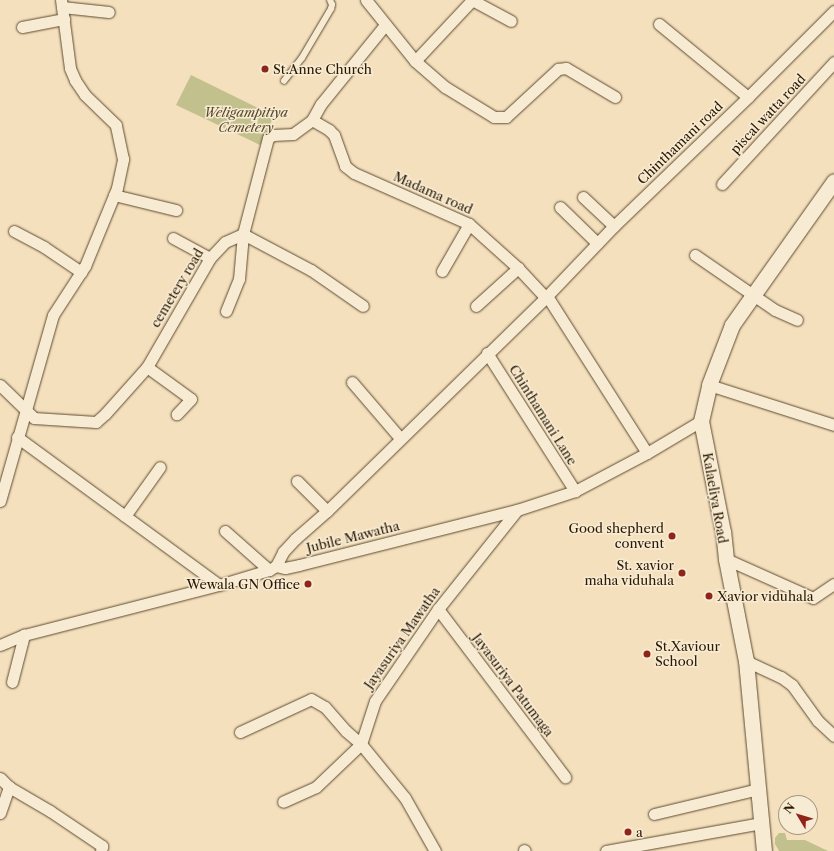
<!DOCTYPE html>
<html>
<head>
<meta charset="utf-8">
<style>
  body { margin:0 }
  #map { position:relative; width:834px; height:851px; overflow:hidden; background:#f5e0bd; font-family:"Libre Caslon Text",serif }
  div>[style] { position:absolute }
  .green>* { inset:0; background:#c2c18d }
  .roads { filter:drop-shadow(0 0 1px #5d4b30) drop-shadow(0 0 1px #5d4b30) }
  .lane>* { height:5.5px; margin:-2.75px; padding:0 2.75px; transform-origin:2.75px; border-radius:2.75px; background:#f8ebd4 }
  .street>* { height:11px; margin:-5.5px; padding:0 5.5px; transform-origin:5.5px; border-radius:5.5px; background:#f8ebd4 }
  .secondary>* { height:15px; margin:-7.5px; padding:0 7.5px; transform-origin:7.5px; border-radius:7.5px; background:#f8ebd4 }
  .dots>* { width:11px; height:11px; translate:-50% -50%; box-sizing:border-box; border:2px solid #f8ebd4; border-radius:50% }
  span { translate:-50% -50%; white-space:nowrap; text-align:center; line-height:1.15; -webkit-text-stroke:3px #f8ebd4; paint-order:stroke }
  .poi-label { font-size:13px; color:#2a1901 }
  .left { translate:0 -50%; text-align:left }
  .right { translate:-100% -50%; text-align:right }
  .park-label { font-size:13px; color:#584b2b; font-style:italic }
  .street-label { font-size:13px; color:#2a1901 }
  .north { position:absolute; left:778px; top:795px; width:40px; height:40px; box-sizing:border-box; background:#f8ebd4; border:1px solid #a69780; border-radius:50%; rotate:308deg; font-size:11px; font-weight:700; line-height:16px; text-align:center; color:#2a1901 }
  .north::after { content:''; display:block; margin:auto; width:14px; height:18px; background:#8f2418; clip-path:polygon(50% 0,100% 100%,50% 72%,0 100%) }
</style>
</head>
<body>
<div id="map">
  <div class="green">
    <i style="clip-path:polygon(191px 75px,274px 116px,260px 145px,176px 105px)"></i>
    <i style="clip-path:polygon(779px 833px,785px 833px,787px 840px,805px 840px,828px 851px,779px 851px,775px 844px,775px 838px)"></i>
  </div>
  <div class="roads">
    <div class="lane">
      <i style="left:284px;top:81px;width:29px;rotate:-52deg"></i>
      <i style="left:302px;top:58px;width:57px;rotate:-59.4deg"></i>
      <i style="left:331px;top:9px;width:4px;rotate:-76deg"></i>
      <i style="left:332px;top:5px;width:5px;rotate:-112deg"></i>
    </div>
    <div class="street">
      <i style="left:366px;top:0;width:78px;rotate:51.2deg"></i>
      <i style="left:415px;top:61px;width:40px;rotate:41deg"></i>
      <i style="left:445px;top:87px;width:57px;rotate:31.5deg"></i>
      <i style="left:494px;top:117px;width:12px"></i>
      <i style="left:506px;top:117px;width:71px;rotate:-42.7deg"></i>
      <i style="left:558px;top:69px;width:8px;rotate:-7deg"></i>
      <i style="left:566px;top:68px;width:57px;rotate:30.6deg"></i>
      <i style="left:62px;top:7px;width:47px;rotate:6.1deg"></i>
      <i style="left:659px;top:24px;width:115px;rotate:39.4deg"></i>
      <i style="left:22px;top:27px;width:43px;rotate:-10.8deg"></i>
      <i style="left:415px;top:61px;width:83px;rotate:-46.9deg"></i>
      <i style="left:472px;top:0;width:44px;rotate:28.3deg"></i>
      <i style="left:312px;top:120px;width:20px;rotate:30deg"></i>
      <i style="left:329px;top:130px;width:7px;rotate:45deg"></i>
      <i style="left:334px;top:135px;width:33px;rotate:70deg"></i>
      <i style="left:345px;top:166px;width:11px;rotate:38deg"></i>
      <i style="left:354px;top:173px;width:126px;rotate:23.9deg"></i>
      <i style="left:469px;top:224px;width:66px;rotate:41.9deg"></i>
      <i style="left:518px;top:268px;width:40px;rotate:47deg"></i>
      <i style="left:722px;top:184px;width:166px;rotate:-47.4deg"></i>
      <i style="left:114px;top:195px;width:64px;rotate:13.6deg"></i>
      <i style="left:583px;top:197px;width:42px;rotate:43.1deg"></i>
      <i style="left:560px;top:207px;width:52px;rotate:44.2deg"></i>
      <i style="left:14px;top:231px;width:34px;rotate:28deg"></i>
      <i style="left:44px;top:247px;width:45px;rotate:34deg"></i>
      <i style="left:173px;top:238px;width:42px;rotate:28.4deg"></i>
      <i style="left:695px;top:255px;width:97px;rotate:34.5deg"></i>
      <i style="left:775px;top:310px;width:24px;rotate:24deg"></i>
      <i style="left:442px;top:271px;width:54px;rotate:-60.1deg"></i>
      <i style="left:547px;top:296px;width:186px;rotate:57.5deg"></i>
      <i style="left:476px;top:306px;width:57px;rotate:-42.1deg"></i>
      <i style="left:226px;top:311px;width:35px;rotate:-68deg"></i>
      <i style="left:239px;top:279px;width:45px;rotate:-84.9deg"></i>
      <i style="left:243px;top:234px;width:77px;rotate:27.9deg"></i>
      <i style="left:311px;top:270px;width:63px;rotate:34.7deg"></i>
      <i style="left:487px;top:353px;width:164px;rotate:57.5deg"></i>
      <i style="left:147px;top:367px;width:54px;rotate:36deg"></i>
      <i style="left:191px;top:399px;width:21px;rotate:133deg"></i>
      <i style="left:352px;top:382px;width:74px;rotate:49.4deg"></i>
      <i style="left:0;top:385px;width:47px;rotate:44.1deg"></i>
      <i style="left:34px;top:418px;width:62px;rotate:3.7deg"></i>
      <i style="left:96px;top:422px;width:12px;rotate:-42deg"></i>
      <i style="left:105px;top:414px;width:63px;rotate:-48.2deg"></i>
      <i style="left:147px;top:367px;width:126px;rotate:-60deg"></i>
      <i style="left:210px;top:258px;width:22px;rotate:-47deg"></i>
      <i style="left:225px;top:242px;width:20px;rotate:-24deg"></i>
      <i style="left:243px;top:234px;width:99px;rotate:-75.4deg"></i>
      <i style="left:268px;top:138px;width:6px;rotate:-31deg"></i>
      <i style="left:273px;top:135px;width:20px;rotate:-3deg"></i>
      <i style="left:293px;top:134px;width:24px;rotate:-36deg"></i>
      <i style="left:312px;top:120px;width:18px;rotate:-61deg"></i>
      <i style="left:321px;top:104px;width:102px;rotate:-51deg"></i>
      <i style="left:709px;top:385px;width:131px;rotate:17.7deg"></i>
      <i style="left:17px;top:437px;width:250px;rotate:36.2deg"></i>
      <i style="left:297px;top:481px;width:42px;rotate:45deg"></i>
      <i style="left:0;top:501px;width:193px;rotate:-74.1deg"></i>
      <i style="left:53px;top:315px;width:59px;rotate:-56.9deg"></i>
      <i style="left:85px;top:266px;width:84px;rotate:-67.7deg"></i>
      <i style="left:117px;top:188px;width:30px;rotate:-78deg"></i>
      <i style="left:123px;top:159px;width:35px;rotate:-102deg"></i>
      <i style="left:116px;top:125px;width:43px;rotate:-135.9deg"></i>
      <i style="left:85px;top:95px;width:18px;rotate:-124deg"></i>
      <i style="left:75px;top:80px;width:13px;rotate:-113deg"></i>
      <i style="left:70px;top:68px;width:69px;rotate:-97.5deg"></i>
      <i style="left:125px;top:516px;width:60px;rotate:-54.5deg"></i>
      <i style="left:225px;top:531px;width:59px;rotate:41.6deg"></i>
      <i style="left:726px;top:559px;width:95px;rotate:24.1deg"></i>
      <i style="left:813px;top:598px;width:25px;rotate:-34deg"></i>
      <i style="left:276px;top:566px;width:16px;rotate:-63deg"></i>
      <i style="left:283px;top:552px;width:18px;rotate:-47deg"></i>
      <i style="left:295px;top:539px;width:43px;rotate:-41.2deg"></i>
      <i style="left:327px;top:511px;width:308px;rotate:-44.3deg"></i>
      <i style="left:547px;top:296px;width:97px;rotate:-46.3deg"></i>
      <i style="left:614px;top:226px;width:186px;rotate:-43.9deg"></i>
      <i style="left:748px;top:97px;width:122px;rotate:-45deg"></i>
      <i style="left:438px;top:609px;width:211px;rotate:52.9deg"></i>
      <i style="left:0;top:645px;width:26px;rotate:-23deg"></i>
      <i style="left:24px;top:635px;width:201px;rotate:-14.4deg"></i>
      <i style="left:219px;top:585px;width:52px;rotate:-16.7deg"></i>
      <i style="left:269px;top:570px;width:8px;rotate:-30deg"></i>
      <i style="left:276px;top:566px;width:9px;rotate:13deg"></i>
      <i style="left:285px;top:568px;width:14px;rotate:-12deg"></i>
      <i style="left:299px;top:565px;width:225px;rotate:-14.2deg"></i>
      <i style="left:517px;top:510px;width:61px;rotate:-18.1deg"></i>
      <i style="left:575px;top:491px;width:81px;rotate:-27.8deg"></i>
      <i style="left:647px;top:453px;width:63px;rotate:-30.7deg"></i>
      <i style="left:746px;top:661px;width:38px;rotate:25deg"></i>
      <i style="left:781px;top:677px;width:14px;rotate:36deg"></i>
      <i style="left:792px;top:685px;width:44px;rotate:54.2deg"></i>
      <i style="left:818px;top:721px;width:22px;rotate:43deg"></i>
      <i style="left:12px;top:682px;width:49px;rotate:-75.7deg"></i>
      <i style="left:240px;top:732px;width:78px;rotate:-24.9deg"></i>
      <i style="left:311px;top:699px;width:16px;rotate:30deg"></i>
      <i style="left:325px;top:707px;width:32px;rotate:49deg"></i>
      <i style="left:346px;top:731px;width:20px;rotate:41deg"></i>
      <i style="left:361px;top:744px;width:62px;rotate:136.3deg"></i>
      <i style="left:316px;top:787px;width:36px;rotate:156deg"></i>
      <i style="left:0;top:778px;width:13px;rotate:45deg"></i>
      <i style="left:9px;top:787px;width:48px;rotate:30.3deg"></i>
      <i style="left:50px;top:811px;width:63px;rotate:33.9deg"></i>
      <i style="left:102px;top:846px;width:5px;rotate:101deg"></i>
      <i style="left:0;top:813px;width:28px;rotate:-71deg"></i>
      <i style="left:654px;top:814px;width:108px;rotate:-13.4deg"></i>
      <i style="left:524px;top:850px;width:1px;rotate:45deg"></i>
      <i style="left:435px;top:851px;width:61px;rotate:-119.5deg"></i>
      <i style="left:405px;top:798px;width:70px;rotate:-129.2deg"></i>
      <i style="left:361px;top:744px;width:45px;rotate:-72deg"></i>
      <i style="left:375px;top:701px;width:112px;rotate:-55.6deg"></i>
      <i style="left:438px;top:609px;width:127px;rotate:-51.4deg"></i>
      <i style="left:606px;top:851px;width:158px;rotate:-10.2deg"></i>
    </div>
    <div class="secondary">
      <i style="left:764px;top:851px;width:191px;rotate:-95.4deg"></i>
      <i style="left:746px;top:661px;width:104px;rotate:-101.1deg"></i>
      <i style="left:726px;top:559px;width:27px;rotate:-96deg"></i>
      <i style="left:723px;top:532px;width:113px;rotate:-101.2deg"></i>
      <i style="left:701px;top:421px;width:37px;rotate:-77deg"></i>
      <i style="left:709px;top:385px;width:64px;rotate:-69deg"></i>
      <i style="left:732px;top:325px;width:176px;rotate:-54.7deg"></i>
    </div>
  </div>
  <div class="dots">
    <i style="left:265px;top:69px;background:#8f2418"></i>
    <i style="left:672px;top:536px;background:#8f2418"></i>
    <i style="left:682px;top:573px;background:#8f2418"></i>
    <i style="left:308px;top:584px;background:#8f2418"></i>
    <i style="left:709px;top:596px;background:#8f2418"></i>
    <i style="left:647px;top:654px;background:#8f2418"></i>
    <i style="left:628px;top:832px;background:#8f2418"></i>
  </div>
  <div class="poi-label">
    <span class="left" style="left:273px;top:69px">St.Anne Church</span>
    <span class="right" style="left:664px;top:536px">Good shepherd<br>convent</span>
    <span class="right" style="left:674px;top:573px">St. xavior<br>maha viduhala</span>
    <span class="right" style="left:300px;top:584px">Wewala GN Office</span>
    <span class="left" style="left:717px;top:596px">Xavior viduhala</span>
    <span class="left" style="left:655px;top:654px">St.Xaviour<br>School</span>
    <span class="left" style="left:636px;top:832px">a</span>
  </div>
  <div class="park-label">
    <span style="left:246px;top:120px">Weligampitiya<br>Cemetery</span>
  </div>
  <div class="street-label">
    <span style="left:768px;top:114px;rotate:-47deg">piscal watta road</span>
    <span style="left:680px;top:143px;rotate:-44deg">Chinthamani road</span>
    <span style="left:433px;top:193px;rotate:24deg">Madama road</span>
    <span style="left:177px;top:288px;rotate:-59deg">cemetery road</span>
    <span style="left:543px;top:415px;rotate:58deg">Chinthamani Lane</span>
    <span style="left:715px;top:498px;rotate:80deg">Kalaeliya Road</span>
    <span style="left:353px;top:537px;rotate:-14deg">Jubile Mawatha</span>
    <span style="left:402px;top:638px;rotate:-55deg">Jayasuriya Mawatha</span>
    <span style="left:513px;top:685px;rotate:53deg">Jayasuriya Patumaga</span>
  </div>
  <div class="north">N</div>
</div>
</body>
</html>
